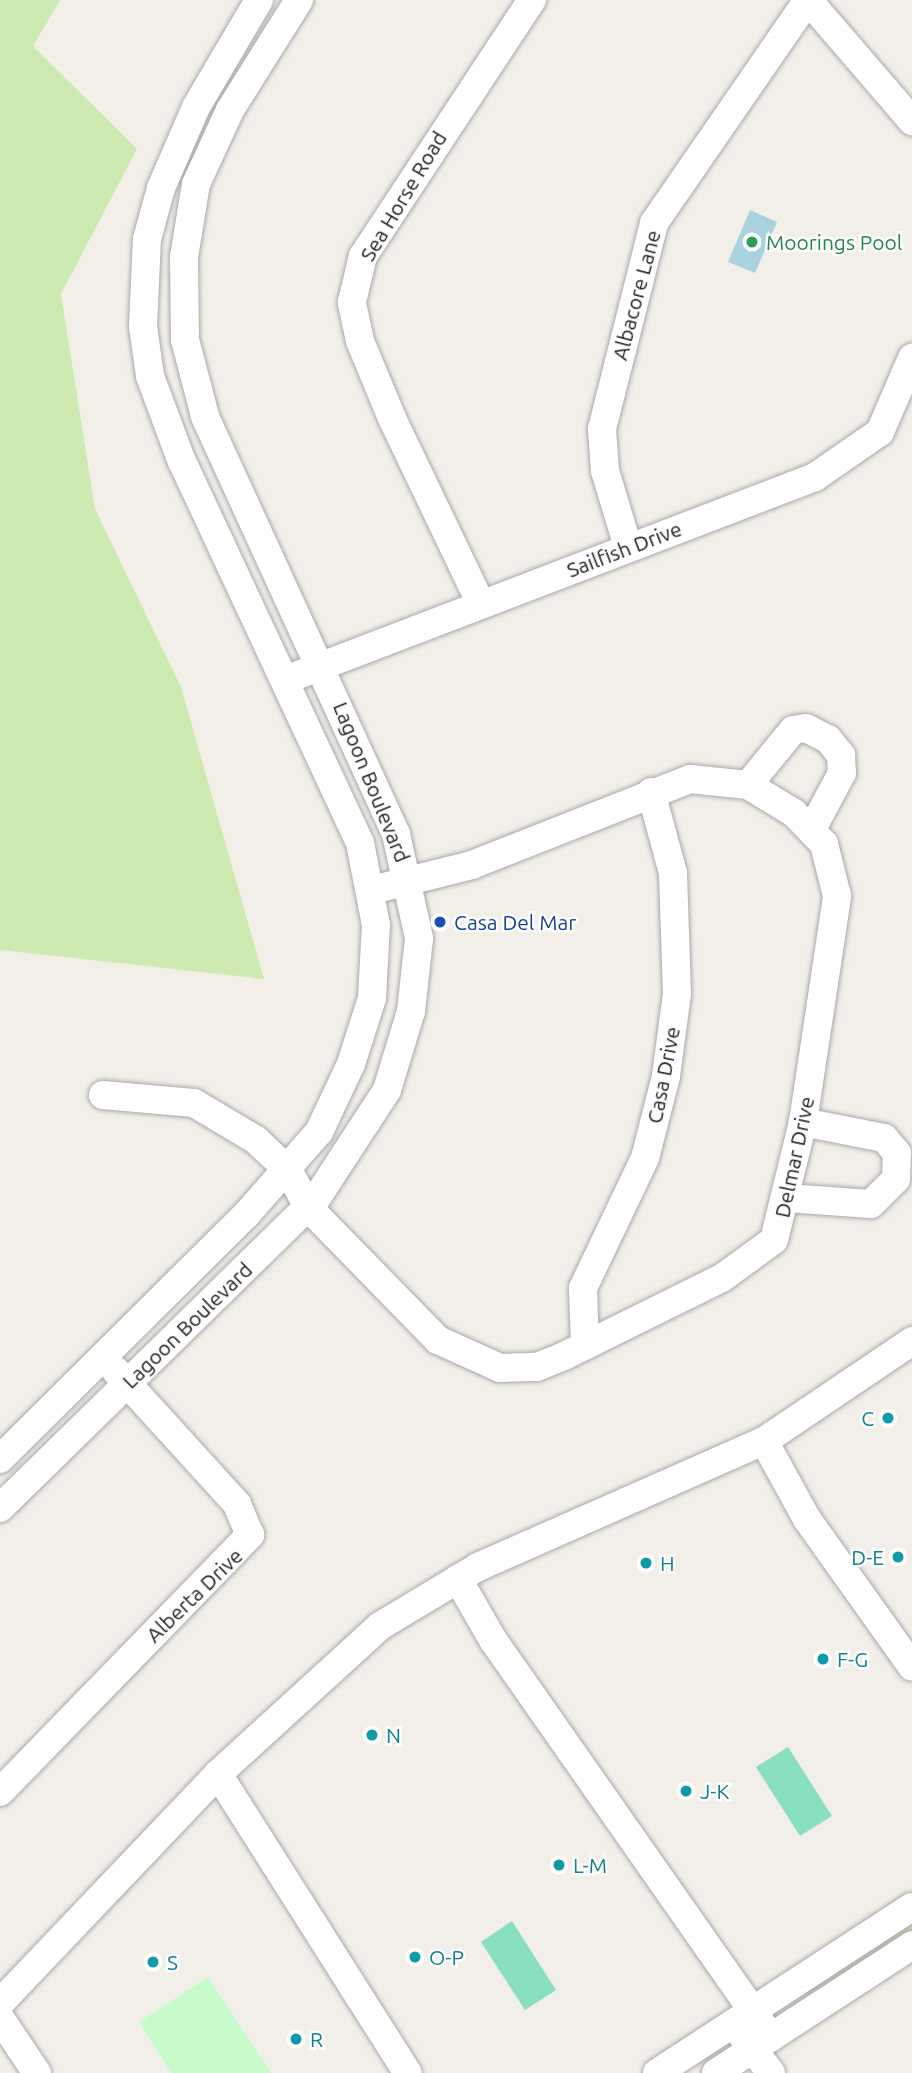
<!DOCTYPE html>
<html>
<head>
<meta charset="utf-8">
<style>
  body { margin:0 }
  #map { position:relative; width:912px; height:2073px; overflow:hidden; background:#f2efe9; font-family:Ubuntu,sans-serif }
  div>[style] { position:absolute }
  .grass>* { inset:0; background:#cdebb0 }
  .park>* { inset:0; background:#c8facc }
  .pitch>* { inset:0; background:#88e0be }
  .water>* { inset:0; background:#aad3df }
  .roads { filter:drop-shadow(0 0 2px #a9a9a9) drop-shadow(0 0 2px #a9a9a9) }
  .minor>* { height:28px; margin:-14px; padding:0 14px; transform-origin:14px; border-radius:14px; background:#fff }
  .dots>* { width:19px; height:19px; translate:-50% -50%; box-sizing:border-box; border:4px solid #fff; border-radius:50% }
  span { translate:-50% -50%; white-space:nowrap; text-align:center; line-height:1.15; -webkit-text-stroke:5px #fff; paint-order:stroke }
  .street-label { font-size:21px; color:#222 }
  .leisure-label { font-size:21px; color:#27864d }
  .left { translate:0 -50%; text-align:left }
  .transit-label { font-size:21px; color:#164399 }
  .culture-label { font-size:21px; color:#0d838f }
  .right { translate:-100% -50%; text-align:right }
</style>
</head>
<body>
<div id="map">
  <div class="grass">
    <i style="clip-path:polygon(0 0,60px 0,33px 46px,137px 149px,61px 294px,95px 509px,181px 687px,264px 979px,0 950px)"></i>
    <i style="clip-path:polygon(912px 1918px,912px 1935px,805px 1996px,804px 1992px)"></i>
  </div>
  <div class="park">
    <i style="clip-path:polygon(208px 1977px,271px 2073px,171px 2073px,139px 2022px)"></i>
  </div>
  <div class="pitch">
    <i style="clip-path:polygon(788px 1747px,832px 1816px,800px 1836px,756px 1767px)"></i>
    <i style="clip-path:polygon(512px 1921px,556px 1990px,525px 2010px,481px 1942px)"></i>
  </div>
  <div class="water">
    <i style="clip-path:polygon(750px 210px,777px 222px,755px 273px,728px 262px)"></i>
  </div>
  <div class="roads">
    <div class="minor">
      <i style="left:808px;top:0;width:160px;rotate:49.3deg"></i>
      <i style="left:628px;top:547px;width:79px;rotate:-106.8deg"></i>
      <i style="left:605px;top:471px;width:42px;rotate:-94.1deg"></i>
      <i style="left:602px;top:429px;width:212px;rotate:-75.8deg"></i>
      <i style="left:654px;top:223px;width:271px;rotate:-55.4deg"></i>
      <i style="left:480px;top:602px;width:204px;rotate:-115.6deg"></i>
      <i style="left:392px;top:418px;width:83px;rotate:-112.6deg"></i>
      <i style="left:360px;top:341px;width:40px;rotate:-102deg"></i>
      <i style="left:352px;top:302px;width:47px;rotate:-76.6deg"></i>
      <i style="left:363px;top:256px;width:307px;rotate:-56.6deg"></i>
      <i style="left:285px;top:680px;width:568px;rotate:-20.96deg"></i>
      <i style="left:815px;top:477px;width:79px;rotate:-34.7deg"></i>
      <i style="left:880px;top:432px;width:81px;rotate:-66.6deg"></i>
      <i style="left:748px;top:785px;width:71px;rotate:-50.7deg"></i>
      <i style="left:793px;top:730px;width:13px;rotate:-9deg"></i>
      <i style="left:806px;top:728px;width:25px;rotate:27deg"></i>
      <i style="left:828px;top:739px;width:21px;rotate:51deg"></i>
      <i style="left:841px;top:755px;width:18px;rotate:87deg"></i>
      <i style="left:842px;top:773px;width:64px;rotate:118.2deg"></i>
      <i style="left:103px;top:1095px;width:91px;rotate:5deg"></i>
      <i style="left:194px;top:1103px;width:72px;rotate:30.8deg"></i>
      <i style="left:256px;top:1140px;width:44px;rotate:43.2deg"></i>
      <i style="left:288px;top:1170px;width:42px;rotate:61.6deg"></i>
      <i style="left:308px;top:1207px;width:186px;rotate:45.7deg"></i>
      <i style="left:438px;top:1340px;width:68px;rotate:24.3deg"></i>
      <i style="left:500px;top:1368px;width:37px;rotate:-2deg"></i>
      <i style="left:537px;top:1367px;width:31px;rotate:-22deg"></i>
      <i style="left:566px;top:1355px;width:174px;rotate:-26.3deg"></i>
      <i style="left:722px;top:1278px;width:64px;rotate:-36.2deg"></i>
      <i style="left:774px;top:1240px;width:122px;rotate:-76.2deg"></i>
      <i style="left:803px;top:1122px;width:229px;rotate:-81.4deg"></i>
      <i style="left:837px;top:896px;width:54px;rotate:-104deg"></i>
      <i style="left:824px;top:844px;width:43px;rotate:-134.1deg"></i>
      <i style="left:794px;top:813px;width:54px;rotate:-148.7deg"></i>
      <i style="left:748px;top:785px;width:58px;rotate:-174.1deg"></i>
      <i style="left:690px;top:779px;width:234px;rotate:158.5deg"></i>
      <i style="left:472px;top:865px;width:103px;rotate:166deg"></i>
      <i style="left:787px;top:1198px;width:84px;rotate:4.1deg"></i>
      <i style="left:871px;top:1204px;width:35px;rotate:-45deg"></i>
      <i style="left:896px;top:1179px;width:26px;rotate:-88deg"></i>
      <i style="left:897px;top:1153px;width:20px;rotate:-131deg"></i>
      <i style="left:884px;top:1138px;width:83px;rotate:-168.8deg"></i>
      <i style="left:585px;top:1346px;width:58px;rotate:-92deg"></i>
      <i style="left:583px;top:1288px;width:144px;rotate:-64.5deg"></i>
      <i style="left:645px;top:1158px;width:85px;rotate:-75.6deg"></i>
      <i style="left:666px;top:1076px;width:83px;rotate:-82.4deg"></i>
      <i style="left:677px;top:994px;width:121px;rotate:-91.9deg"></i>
      <i style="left:673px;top:873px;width:84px;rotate:-105.2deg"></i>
      <i style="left:764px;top:1441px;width:89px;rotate:61.1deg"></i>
      <i style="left:807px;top:1519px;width:181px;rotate:54.6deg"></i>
      <i style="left:0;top:1459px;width:346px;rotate:-44.8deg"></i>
      <i style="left:246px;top:1215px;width:111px;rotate:-48.7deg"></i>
      <i style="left:319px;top:1132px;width:75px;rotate:-64.8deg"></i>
      <i style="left:351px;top:1064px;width:69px;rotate:-72.3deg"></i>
      <i style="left:372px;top:998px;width:73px;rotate:-86.9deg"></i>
      <i style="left:376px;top:925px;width:84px;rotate:-101deg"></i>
      <i style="left:360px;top:843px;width:421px;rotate:-115deg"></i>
      <i style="left:182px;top:462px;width:92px;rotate:-110.4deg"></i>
      <i style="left:150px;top:376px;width:50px;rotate:-98deg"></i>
      <i style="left:143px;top:326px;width:87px;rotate:-87.4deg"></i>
      <i style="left:147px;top:239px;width:53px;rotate:-74.6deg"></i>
      <i style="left:161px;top:188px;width:88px;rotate:-66.6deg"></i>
      <i style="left:196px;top:107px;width:124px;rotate:-59.5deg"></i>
      <i style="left:0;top:1508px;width:442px;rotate:-44.4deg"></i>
      <i style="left:316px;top:1199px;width:130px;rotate:-56.9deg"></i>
      <i style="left:387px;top:1090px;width:83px;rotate:-73.1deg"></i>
      <i style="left:411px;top:1011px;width:73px;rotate:-83.7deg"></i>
      <i style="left:419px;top:938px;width:107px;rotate:-102.5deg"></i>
      <i style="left:396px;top:834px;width:460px;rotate:-114.6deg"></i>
      <i style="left:205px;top:416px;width:79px;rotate:-104.7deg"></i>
      <i style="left:185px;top:340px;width:83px;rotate:-90.7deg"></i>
      <i style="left:184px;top:257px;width:74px;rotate:-80.7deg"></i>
      <i style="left:196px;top:184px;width:81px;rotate:-65.3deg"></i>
      <i style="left:230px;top:110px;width:130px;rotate:-57.9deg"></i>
      <i style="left:458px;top:1579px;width:70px;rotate:60.2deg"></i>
      <i style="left:493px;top:1640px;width:485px;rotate:55deg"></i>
      <i style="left:218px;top:1774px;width:354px;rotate:57.6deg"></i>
      <i style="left:0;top:1792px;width:359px;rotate:-45.8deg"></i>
      <i style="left:250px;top:1535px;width:34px;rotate:-113deg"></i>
      <i style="left:237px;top:1504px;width:180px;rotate:-132.3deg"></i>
      <i style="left:0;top:2003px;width:316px;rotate:-46.4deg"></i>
      <i style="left:218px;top:1774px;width:219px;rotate:-42.4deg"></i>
      <i style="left:380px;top:1626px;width:114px;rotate:-31deg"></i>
      <i style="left:478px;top:1567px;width:313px;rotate:-23.8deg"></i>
      <i style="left:764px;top:1441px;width:179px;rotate:-34deg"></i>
      <i style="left:0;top:2018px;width:66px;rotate:56.1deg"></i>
      <i style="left:741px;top:2034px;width:49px;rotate:52.4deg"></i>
      <i style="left:657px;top:2073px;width:304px;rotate:-33.1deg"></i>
      <i style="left:716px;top:2073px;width:234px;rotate:-33.1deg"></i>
    </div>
  </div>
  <div class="dots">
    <i style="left:752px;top:242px;background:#2e9e5b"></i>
    <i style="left:440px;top:922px;background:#1a4fb4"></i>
    <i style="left:888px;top:1418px;background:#0f9aa8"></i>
    <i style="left:898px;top:1557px;background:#0f9aa8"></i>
    <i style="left:646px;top:1563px;background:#0f9aa8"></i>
    <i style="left:823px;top:1659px;background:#0f9aa8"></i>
    <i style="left:372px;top:1735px;background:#0f9aa8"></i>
    <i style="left:686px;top:1791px;background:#0f9aa8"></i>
    <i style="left:559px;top:1865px;background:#0f9aa8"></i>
    <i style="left:415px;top:1957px;background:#0f9aa8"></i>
    <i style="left:153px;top:1962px;background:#0f9aa8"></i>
    <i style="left:296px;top:2039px;background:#0f9aa8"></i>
  </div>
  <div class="street-label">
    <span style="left:403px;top:196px;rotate:-59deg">Sea Horse Road</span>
    <span style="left:636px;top:295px;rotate:-75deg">Albacore Lane</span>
    <span style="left:624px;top:549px;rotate:-21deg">Sailfish Drive</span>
    <span style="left:372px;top:782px;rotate:68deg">Lagoon Boulevard</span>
    <span style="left:663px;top:1075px;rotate:-79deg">Casa Drive</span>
    <span style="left:794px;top:1157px;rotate:-78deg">Delmar Drive</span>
    <span style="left:187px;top:1325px;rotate:-44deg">Lagoon Boulevard</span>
    <span style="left:194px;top:1595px;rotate:-44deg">Alberta Drive</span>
  </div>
  <div class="leisure-label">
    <span class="left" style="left:766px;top:242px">Moorings Pool</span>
  </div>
  <div class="transit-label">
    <span class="left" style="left:454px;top:922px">Casa Del Mar</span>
  </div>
  <div class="culture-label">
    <span class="right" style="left:874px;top:1418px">C</span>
    <span class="right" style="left:884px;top:1557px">D-E</span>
    <span class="left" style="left:660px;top:1563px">H</span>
    <span class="left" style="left:837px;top:1659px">F-G</span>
    <span class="left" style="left:386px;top:1735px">N</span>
    <span class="left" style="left:700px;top:1791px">J-K</span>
    <span class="left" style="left:573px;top:1865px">L-M</span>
    <span class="left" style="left:429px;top:1957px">O-P</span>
    <span class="left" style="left:167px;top:1962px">S</span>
    <span class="left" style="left:310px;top:2039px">R</span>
  </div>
</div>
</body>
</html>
